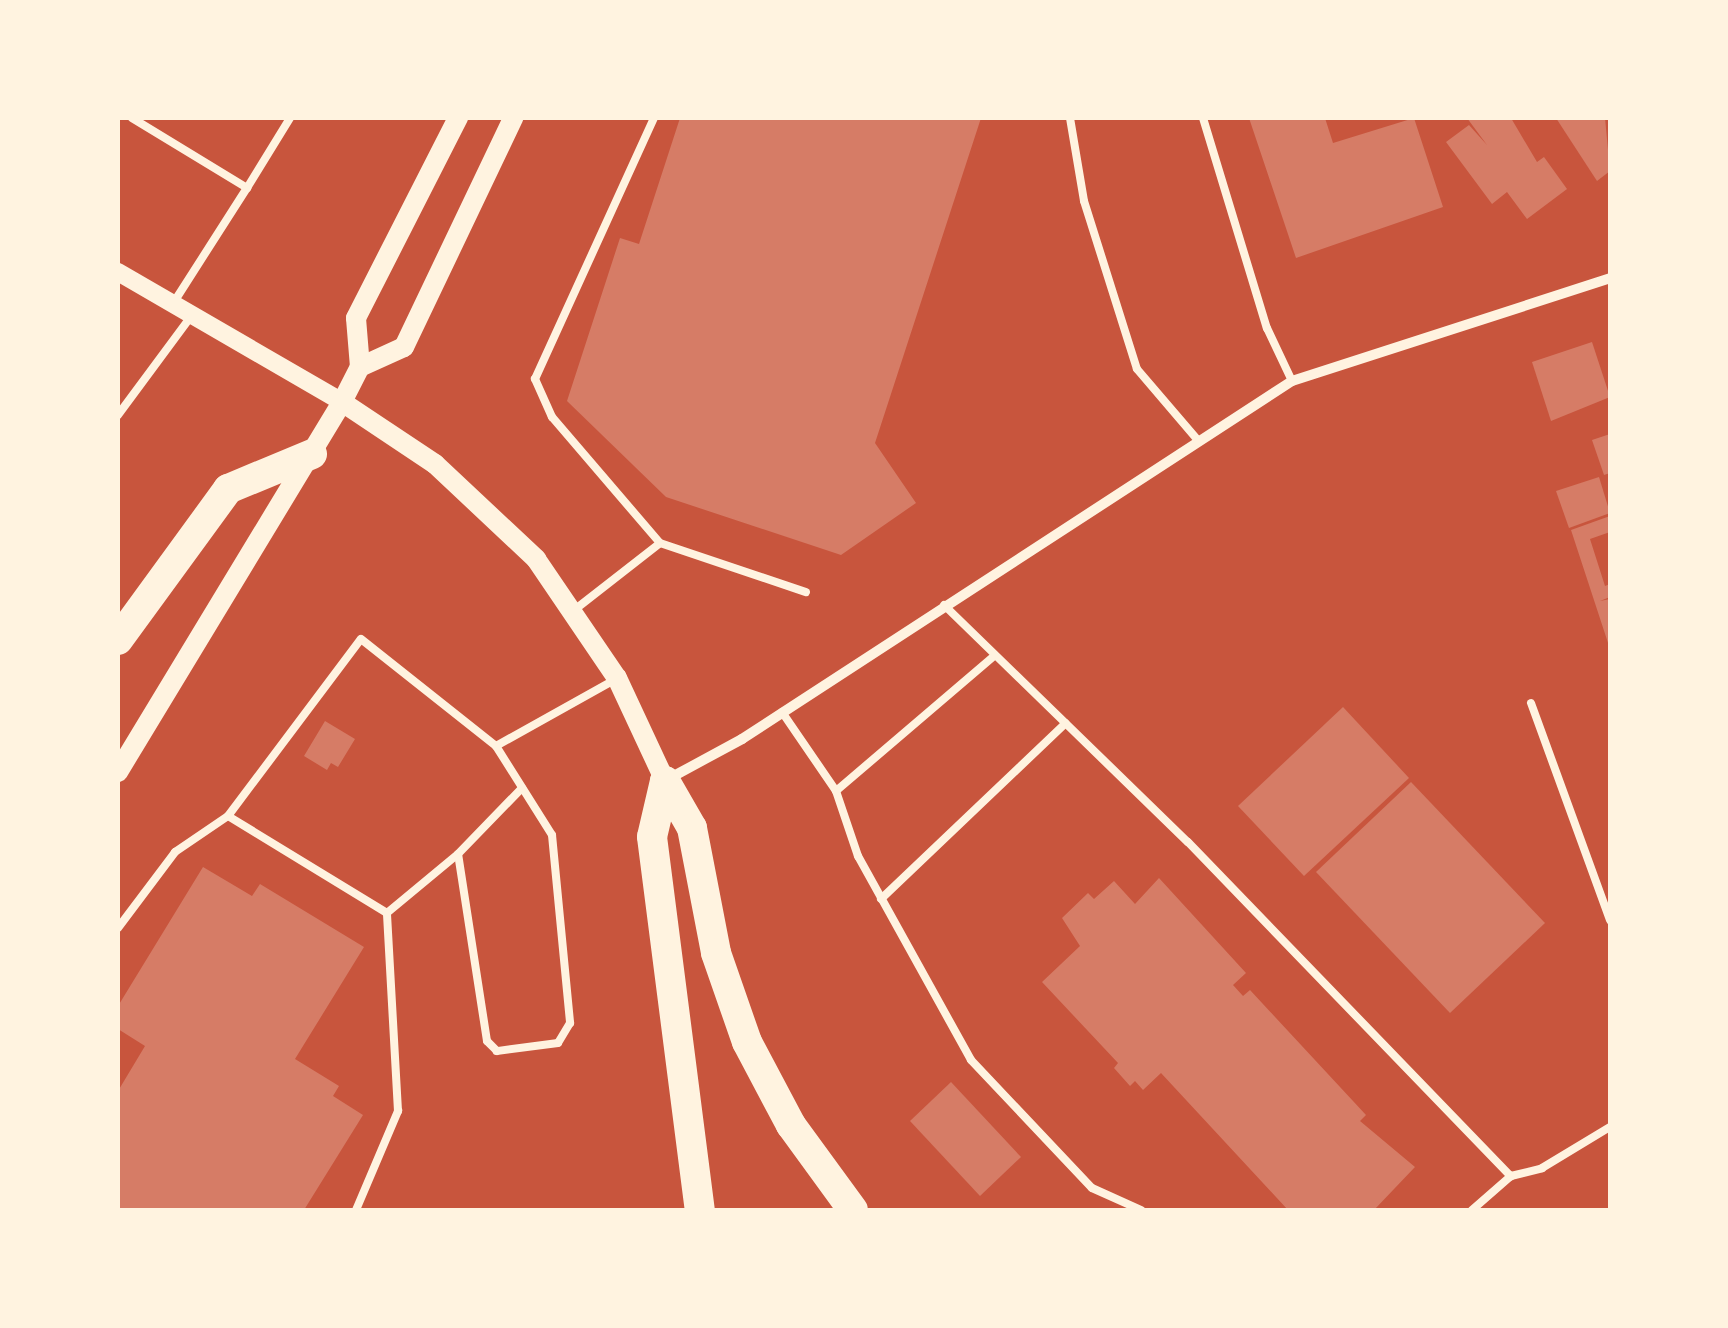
<!DOCTYPE html>
<html>
<head>
<meta charset="utf-8">
<style>
  body { margin:0 }
  #map { position:relative; width:1728px; height:1328px; overflow:hidden; background:#c8553d; font-family:Rubik,sans-serif }
  div>[style] { position:absolute }
  .building>* { inset:0; background:#d67c66 }
  .service>* { height:8px; margin:-4px; padding:0 4px; transform-origin:4px; border-radius:4px; background:#fff3e0 }
  .minor>* { height:10px; margin:-5px; padding:0 5px; transform-origin:5px; border-radius:5px; background:#fff3e0 }
  .tertiary>* { height:18px; margin:-9px; padding:0 9px; transform-origin:9px; border-radius:9px; background:#fff3e0 }
  .secondary>* { height:20px; margin:-10px; padding:0 10px; transform-origin:10px; border-radius:10px; background:#fff3e0 }
  .motorway>* { height:30px; margin:-15px; padding:0 15px; transform-origin:15px; border-radius:15px; background:#fff3e0 }
  span { translate:-50% -50%; white-space:nowrap; text-align:center; line-height:1.15; -webkit-text-stroke:8px #fff3e0; paint-order:stroke }
  .frame { position:absolute; inset:0; border:120px solid #fff3e0; pointer-events:none }
</style>
</head>
<body>
<div id="map">
  <div class="building">
    <i style="clip-path:polygon(680px 118px,981px 118px,875px 443px,916px 503px,841px 555px,666px 497px,567px 401px,620px 238px,639px 244px)"></i>
    <i style="clip-path:polygon(1249px 118px,1325px 118px,1333px 143px,1414px 118px,1443px 207px,1296px 258px)"></i>
    <i style="clip-path:polygon(1467px 118px,1511px 118px,1537px 162px,1544px 157px,1567px 189px,1527px 219px,1507px 192px,1492px 204px,1446px 142px,1469px 125px,1487px 145px)"></i>
    <i style="clip-path:polygon(1556px 118px,1605px 118px,1610px 171px,1597px 181px)"></i>
    <i style="clip-path:polygon(1592px 342px,1610px 397px,1551px 421px,1532px 362px)"></i>
    <i style="clip-path:polygon(1610px 434px,1610px 473px,1604px 475px,1592px 440px)"></i>
    <i style="clip-path:polygon(1599px 477px,1610px 513px,1569px 528px,1556px 491px)"></i>
    <i style="clip-path:polygon(1610px 516px,1610px 532px,1590px 539px,1605px 586px,1610px 584px,1610px 597px,1600px 601px,1610px 599px,1610px 649px,1571px 530px)"></i>
    <i style="clip-path:polygon(1343px 707px,1409px 778px,1304px 876px,1238px 806px)"></i>
    <i style="clip-path:polygon(325px 721px,355px 739px,338px 767px,331px 763px,327px 770px,304px 756px)"></i>
    <i style="clip-path:polygon(1411px 782px,1545px 923px,1450px 1013px,1316px 872px)"></i>
    <i style="clip-path:polygon(203px 867px,252px 896px,260px 884px,364px 947px,295px 1059px,339px 1086px,333px 1096px,363px 1115px,304px 1210px,118px 1210px,118px 1091px,145px 1046px,118px 1029px,118px 1006px)"></i>
    <i style="clip-path:polygon(1159px 878px,1246px 973px,1233px 985px,1243px 996px,1250px 990px,1366px 1115px,1360px 1121px,1415px 1167px,1374px 1210px,1288px 1210px,1161px 1073px,1143px 1090px,1135px 1081px,1130px 1086px,1114px 1068px,1118px 1063px,1042px 982px,1080px 946px,1062px 918px,1088px 893px,1094px 899px,1114px 881px,1135px 904px)"></i>
    <i style="clip-path:polygon(951px 1082px,1021px 1157px,980px 1196px,910px 1121px)"></i>
  </div>
  <div class="service">
    <i style="left:132px;top:118px;width:135px;rotate:31.3deg"></i>
    <i style="left:247px;top:188px;width:82px;rotate:-58.4deg"></i>
    <i style="left:1070px;top:118px;width:84px;rotate:80.4deg"></i>
    <i style="left:1084px;top:201px;width:176px;rotate:72.5deg"></i>
    <i style="left:1137px;top:369px;width:91px;rotate:49.5deg"></i>
    <i style="left:1203px;top:118px;width:220px;rotate:73.1deg"></i>
    <i style="left:1267px;top:328px;width:59px;rotate:64.7deg"></i>
    <i style="left:174px;top:302px;width:135px;rotate:-57.4deg"></i>
    <i style="left:118px;top:415px;width:124px;rotate:-53.5deg"></i>
    <i style="left:660px;top:543px;width:154px;rotate:18.6deg"></i>
    <i style="left:944px;top:605px;width:340px;rotate:44.2deg"></i>
    <i style="left:1188px;top:842px;width:465px;rotate:46deg"></i>
    <i style="left:573px;top:611px;width:110px;rotate:-38deg"></i>
    <i style="left:660px;top:543px;width:166px;rotate:-130.6deg"></i>
    <i style="left:552px;top:417px;width:42px;rotate:-114.1deg"></i>
    <i style="left:535px;top:379px;width:287px;rotate:-65.5deg"></i>
    <i style="left:1531px;top:703px;width:231px;rotate:70deg"></i>
    <i style="left:782px;top:712px;width:96px;rotate:55.6deg"></i>
    <i style="left:836px;top:791px;width:69px;rotate:71.3deg"></i>
    <i style="left:858px;top:856px;width:233px;rotate:61deg"></i>
    <i style="left:971px;top:1060px;width:176px;rotate:46.6deg"></i>
    <i style="left:1092px;top:1188px;width:54px;rotate:24.2deg"></i>
    <i style="left:496px;top:746px;width:135px;rotate:-29.2deg"></i>
    <i style="left:836px;top:791px;width:209px;rotate:-40.5deg"></i>
    <i style="left:458px;top:854px;width:92px;rotate:140.3deg"></i>
    <i style="left:387px;top:913px;width:186px;rotate:-148.6deg"></i>
    <i style="left:228px;top:816px;width:221px;rotate:-53.1deg"></i>
    <i style="left:361px;top:639px;width:172px;rotate:38.4deg"></i>
    <i style="left:496px;top:746px;width:105px;rotate:57.8deg"></i>
    <i style="left:552px;top:835px;width:189px;rotate:84.5deg"></i>
    <i style="left:570px;top:1023px;width:23px;rotate:121deg"></i>
    <i style="left:558px;top:1043px;width:62px;rotate:172.5deg"></i>
    <i style="left:497px;top:1051px;width:14px;rotate:-135deg"></i>
    <i style="left:487px;top:1041px;width:189px;rotate:-98.8deg"></i>
    <i style="left:458px;top:854px;width:92px;rotate:-45.9deg"></i>
    <i style="left:881px;top:899px;width:255px;rotate:-43.6deg"></i>
    <i style="left:118px;top:928px;width:95px;rotate:-53.1deg"></i>
    <i style="left:175px;top:852px;width:64px;rotate:-34.2deg"></i>
    <i style="left:356px;top:1210px;width:108px;rotate:-67deg"></i>
    <i style="left:398px;top:1111px;width:198px;rotate:-93.2deg"></i>
    <i style="left:1472px;top:1210px;width:52px;rotate:-41.1deg"></i>
    <i style="left:1511px;top:1176px;width:32px;rotate:-14deg"></i>
    <i style="left:1542px;top:1168px;width:79px;rotate:-31.1deg"></i>
  </div>
  <div class="minor">
    <i style="left:670px;top:778px;width:82px;rotate:-28.4deg"></i>
    <i style="left:742px;top:739px;width:656px;rotate:-33.06deg"></i>
    <i style="left:1292px;top:381px;width:334px;rotate:-17.9deg"></i>
  </div>
  <div class="tertiary">
    <i style="left:118px;top:272px;width:259px;rotate:30.1deg"></i>
  </div>
  <div class="secondary">
    <i style="left:360px;top:367px;width:48px;rotate:-24.4deg"></i>
    <i style="left:404px;top:347px;width:254px;rotate:-64.5deg"></i>
    <i style="left:342px;top:402px;width:112px;rotate:33.7deg"></i>
    <i style="left:435px;top:464px;width:139px;rotate:43.2deg"></i>
    <i style="left:536px;top:559px;width:144px;rotate:55.8deg"></i>
    <i style="left:617px;top:678px;width:114px;rotate:65deg"></i>
    <i style="left:118px;top:772px;width:433px;rotate:-58.8deg"></i>
    <i style="left:342px;top:402px;width:39px;rotate:-63deg"></i>
    <i style="left:360px;top:367px;width:49px;rotate:-94.7deg"></i>
    <i style="left:356px;top:318px;width:225px;rotate:-63deg"></i>
  </div>
  <div class="motorway">
    <i style="left:118px;top:640px;width:187px;rotate:-53.9deg"></i>
    <i style="left:228px;top:489px;width:91px;rotate:-22.6deg"></i>
    <i style="left:665px;top:781px;width:54px;rotate:60.1deg"></i>
    <i style="left:692px;top:828px;width:127px;rotate:79.1deg"></i>
    <i style="left:716px;top:953px;width:94px;rotate:70.8deg"></i>
    <i style="left:747px;top:1042px;width:94px;rotate:62.1deg"></i>
    <i style="left:791px;top:1125px;width:105px;rotate:53.9deg"></i>
    <i style="left:665px;top:781px;width:57px;rotate:103.1deg"></i>
    <i style="left:652px;top:837px;width:376px;rotate:82.7deg"></i>
  </div>
  <div class="frame"></div>
</div>
</body>
</html>
